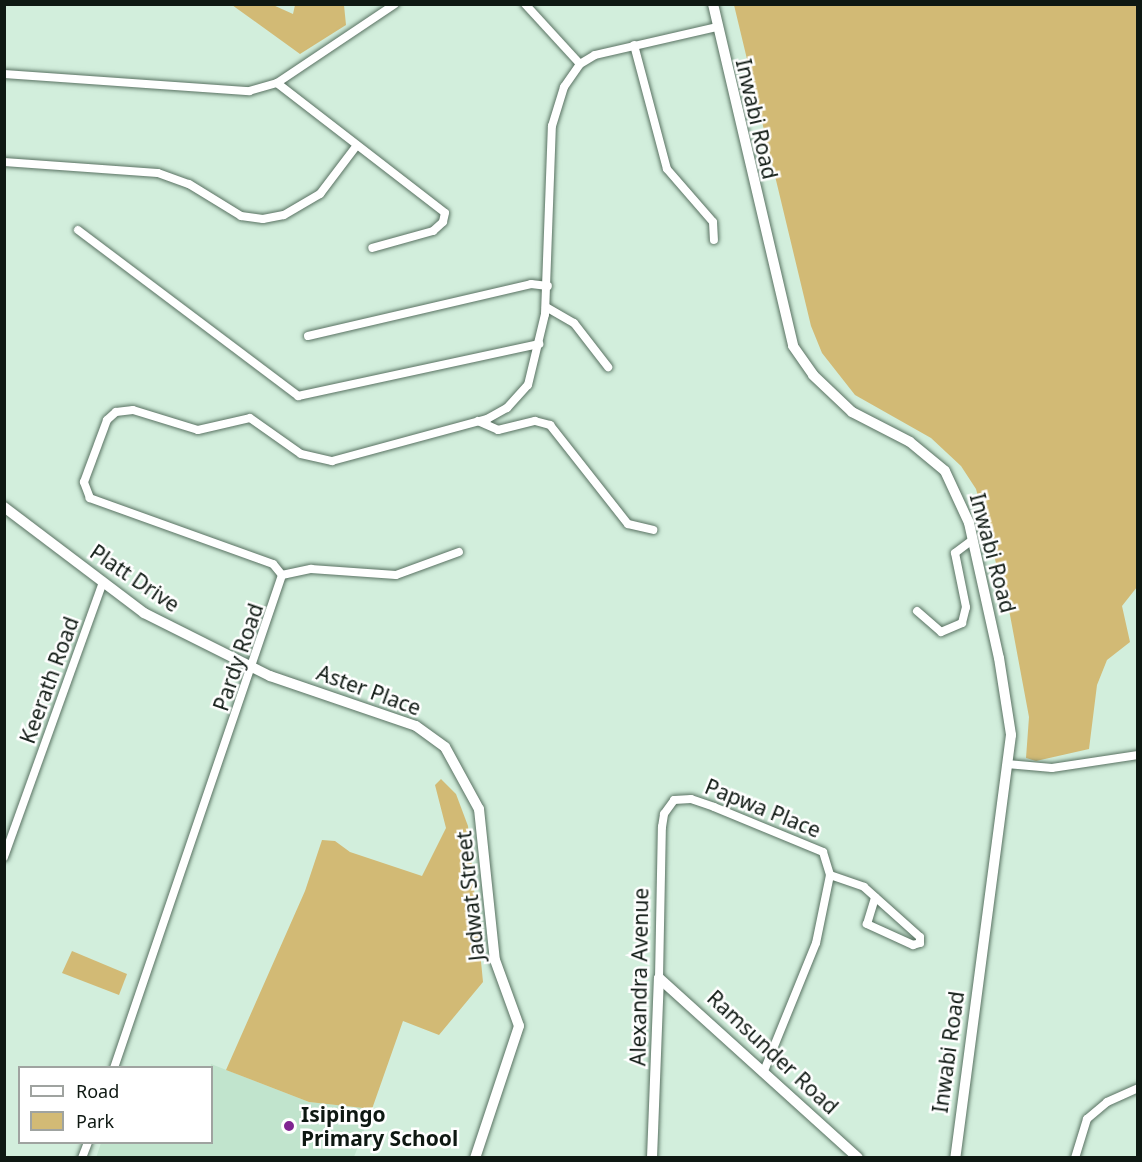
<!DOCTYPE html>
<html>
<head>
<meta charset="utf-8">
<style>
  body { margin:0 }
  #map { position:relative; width:1142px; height:1162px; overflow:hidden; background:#d2eedc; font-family:"Noto Sans",sans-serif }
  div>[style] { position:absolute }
  .built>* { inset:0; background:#c1e4cd }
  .green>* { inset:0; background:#d2ba75 }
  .roads { filter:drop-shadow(0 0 2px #597262) drop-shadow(0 0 2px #597262) }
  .minor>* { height:8px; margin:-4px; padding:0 4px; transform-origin:4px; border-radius:4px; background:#fff }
  .tertiary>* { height:10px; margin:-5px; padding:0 5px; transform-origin:5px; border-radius:5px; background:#fff }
  .dots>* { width:16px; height:16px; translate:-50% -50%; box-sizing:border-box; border:3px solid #fff; border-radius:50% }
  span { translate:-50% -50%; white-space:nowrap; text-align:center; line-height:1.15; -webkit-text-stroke:5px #fff; paint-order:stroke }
  .street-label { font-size:21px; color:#0e1812 }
  .poi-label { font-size:21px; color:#0e1812; font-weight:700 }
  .left { translate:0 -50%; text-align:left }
  .frame { position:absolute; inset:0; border:6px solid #0e1812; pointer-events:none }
  .legend { position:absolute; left:18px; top:1066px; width:195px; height:78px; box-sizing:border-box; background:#fff; border:2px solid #9fa3a0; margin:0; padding:8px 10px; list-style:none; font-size:18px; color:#0e1812 }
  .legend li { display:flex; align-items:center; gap:12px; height:30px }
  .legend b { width:30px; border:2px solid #9fa3a0 }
</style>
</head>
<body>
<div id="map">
  <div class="built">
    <i style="clip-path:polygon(211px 1064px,309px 1102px,372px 1109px,354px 1157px,96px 1158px,101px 1143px,212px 1142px)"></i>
  </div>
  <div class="green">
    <i style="clip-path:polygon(232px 5px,273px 5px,293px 14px,295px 5px,344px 5px,346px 25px,300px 54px)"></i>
    <i style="clip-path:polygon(734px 5px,1137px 5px,1137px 587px,1122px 606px,1130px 642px,1107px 660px,1097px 685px,1089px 749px,1036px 761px,1026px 758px,1029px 717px,1010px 615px,976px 489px,961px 466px,931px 438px,855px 395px,822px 353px,811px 326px)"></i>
    <i style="clip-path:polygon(441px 779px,456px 794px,468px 826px,483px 982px,439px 1035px,403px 1021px,372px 1109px,309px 1102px,226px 1070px,305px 891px,322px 840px,335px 841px,350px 852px,422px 876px,446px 828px,435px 785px)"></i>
    <i style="clip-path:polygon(72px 951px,127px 974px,119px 995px,62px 973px)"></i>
  </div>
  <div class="roads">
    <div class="minor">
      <i style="left:525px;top:4px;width:81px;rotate:47.5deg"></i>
      <i style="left:634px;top:45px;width:128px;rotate:75.1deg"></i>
      <i style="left:667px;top:169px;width:70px;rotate:49deg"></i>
      <i style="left:713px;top:222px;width:18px;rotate:87deg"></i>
      <i style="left:4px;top:74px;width:246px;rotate:4deg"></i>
      <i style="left:249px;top:91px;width:29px;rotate:-16deg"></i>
      <i style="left:277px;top:83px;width:142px;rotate:-33.8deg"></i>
      <i style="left:277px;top:83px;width:212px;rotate:37.7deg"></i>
      <i style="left:445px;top:213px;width:9px;rotate:103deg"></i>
      <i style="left:443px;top:222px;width:13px;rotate:138deg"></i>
      <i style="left:433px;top:231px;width:63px;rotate:164.4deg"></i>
      <i style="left:4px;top:162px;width:154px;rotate:4.1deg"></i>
      <i style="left:158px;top:173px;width:33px;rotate:20deg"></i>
      <i style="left:189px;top:184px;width:61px;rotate:31.6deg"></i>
      <i style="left:241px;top:216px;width:22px;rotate:8deg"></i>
      <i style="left:263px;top:219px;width:21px;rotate:-11deg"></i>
      <i style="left:284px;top:215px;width:42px;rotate:-30.3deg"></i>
      <i style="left:320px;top:194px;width:61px;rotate:-52.9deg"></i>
      <i style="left:78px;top:230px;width:276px;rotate:37deg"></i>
      <i style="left:298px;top:396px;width:247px;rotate:-12.2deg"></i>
      <i style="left:546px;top:307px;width:32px;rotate:30deg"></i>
      <i style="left:574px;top:323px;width:56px;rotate:52.3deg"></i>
      <i style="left:308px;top:336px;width:229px;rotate:-13.1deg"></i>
      <i style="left:531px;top:284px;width:17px;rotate:7deg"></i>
      <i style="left:478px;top:421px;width:22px;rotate:24deg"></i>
      <i style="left:498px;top:430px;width:38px;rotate:-14deg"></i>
      <i style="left:535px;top:421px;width:16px;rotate:15deg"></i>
      <i style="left:550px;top:425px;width:126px;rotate:51.8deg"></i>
      <i style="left:628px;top:524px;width:26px;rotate:13deg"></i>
      <i style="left:282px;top:575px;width:30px;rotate:-12deg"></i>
      <i style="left:311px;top:569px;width:85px;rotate:4deg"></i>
      <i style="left:396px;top:575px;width:67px;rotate:-20.1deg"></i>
      <i style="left:917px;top:611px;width:32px;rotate:41deg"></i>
      <i style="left:941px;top:632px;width:23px;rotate:-23deg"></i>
      <i style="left:962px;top:623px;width:16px;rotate:-76deg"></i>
      <i style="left:966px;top:607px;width:55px;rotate:-101.5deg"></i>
      <i style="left:955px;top:553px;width:21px;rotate:-37deg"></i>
      <i style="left:1007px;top:764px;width:45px;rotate:5.1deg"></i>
      <i style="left:1052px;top:768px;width:87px;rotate:-8.6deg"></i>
      <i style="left:4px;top:857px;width:292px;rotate:-70.2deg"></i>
      <i style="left:830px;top:875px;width:36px;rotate:19deg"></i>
      <i style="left:864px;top:887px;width:75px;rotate:41.8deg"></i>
      <i style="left:920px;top:937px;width:6px;rotate:90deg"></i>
      <i style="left:920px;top:943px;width:7px;rotate:164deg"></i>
      <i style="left:913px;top:945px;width:51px;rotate:-155.5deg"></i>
      <i style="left:867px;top:924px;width:28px;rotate:-73deg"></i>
      <i style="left:659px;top:978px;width:151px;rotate:-88.9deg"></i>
      <i style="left:662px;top:827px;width:13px;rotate:-81deg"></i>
      <i style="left:664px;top:814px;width:17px;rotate:-54deg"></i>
      <i style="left:674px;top:800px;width:17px;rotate:-3deg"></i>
      <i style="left:691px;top:799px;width:24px;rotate:19deg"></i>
      <i style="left:714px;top:807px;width:118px;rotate:22.4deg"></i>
      <i style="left:823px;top:852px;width:24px;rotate:73deg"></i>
      <i style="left:830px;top:875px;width:69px;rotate:101.6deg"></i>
      <i style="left:816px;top:943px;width:138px;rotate:112.1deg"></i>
      <i style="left:114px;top:1068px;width:521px;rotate:-71.18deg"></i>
      <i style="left:282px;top:575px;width:14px;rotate:-129deg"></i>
      <i style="left:273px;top:564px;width:195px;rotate:-160.2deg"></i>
      <i style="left:90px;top:498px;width:17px;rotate:-111deg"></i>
      <i style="left:84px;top:482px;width:66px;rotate:-69.6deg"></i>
      <i style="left:107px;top:420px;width:12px;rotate:-42deg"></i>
      <i style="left:116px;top:412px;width:17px;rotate:-7deg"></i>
      <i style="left:133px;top:410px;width:68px;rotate:17.1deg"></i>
      <i style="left:198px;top:430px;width:53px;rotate:-13deg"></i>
      <i style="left:250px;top:418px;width:62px;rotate:35.2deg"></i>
      <i style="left:301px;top:454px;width:32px;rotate:13deg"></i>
      <i style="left:332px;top:461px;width:161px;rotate:-15.2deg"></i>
      <i style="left:487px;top:419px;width:23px;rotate:-29deg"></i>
      <i style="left:507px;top:408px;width:31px;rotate:-48deg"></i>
      <i style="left:528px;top:385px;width:73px;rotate:-76.5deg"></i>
      <i style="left:545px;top:314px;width:188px;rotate:-87.9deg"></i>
      <i style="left:552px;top:126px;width:41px;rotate:-72.9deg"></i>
      <i style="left:564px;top:87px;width:28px;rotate:-55deg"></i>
      <i style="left:580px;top:64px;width:17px;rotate:-31deg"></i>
      <i style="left:595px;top:55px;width:125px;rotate:-12.9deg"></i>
      <i style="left:82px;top:1158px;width:17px;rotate:-69deg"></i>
      <i style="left:1075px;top:1158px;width:41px;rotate:-72.9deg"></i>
      <i style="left:1087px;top:1119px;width:26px;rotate:-40deg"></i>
      <i style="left:1107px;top:1102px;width:34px;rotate:-24deg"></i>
    </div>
    <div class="tertiary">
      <i style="left:713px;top:4px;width:351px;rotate:76.8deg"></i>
      <i style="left:793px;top:346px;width:35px;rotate:55deg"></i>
      <i style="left:813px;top:375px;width:54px;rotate:43.5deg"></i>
      <i style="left:852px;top:412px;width:65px;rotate:27.3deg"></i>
      <i style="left:910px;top:442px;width:45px;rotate:39.6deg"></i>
      <i style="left:945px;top:471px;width:57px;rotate:65.2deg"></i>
      <i style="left:969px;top:523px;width:138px;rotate:77.5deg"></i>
      <i style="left:999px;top:658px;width:78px;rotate:81.1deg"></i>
      <i style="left:1011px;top:735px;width:427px;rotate:97.5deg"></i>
      <i style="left:4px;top:507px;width:176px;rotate:37.1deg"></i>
      <i style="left:144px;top:613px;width:141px;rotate:26.6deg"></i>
      <i style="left:270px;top:676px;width:154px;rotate:18.9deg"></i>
      <i style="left:416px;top:726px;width:36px;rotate:36deg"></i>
      <i style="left:445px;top:747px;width:71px;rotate:61.3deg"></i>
      <i style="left:479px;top:809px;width:152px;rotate:84deg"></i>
      <i style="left:495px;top:960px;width:70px;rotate:70deg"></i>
      <i style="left:519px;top:1026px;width:139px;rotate:108.4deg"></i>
      <i style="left:659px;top:978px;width:268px;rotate:42.1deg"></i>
      <i style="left:652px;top:1158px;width:180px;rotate:-87.8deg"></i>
    </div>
  </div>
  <div class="dots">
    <i style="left:289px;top:1126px;background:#802591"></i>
  </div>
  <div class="street-label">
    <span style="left:757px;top:119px;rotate:77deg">Inwabi Road</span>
    <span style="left:993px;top:553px;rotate:75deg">Inwabi Road</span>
    <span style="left:135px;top:578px;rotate:34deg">Platt Drive</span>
    <span style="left:238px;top:657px;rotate:-71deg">Pardy Road</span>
    <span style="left:49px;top:680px;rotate:-70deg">Keerath Road</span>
    <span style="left:369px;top:690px;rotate:20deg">Aster Place</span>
    <span style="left:763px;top:808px;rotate:22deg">Papwa Place</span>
    <span style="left:470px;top:896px;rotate:-96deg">Jadwat Street</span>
    <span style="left:639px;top:977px;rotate:-89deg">Alexandra Avenue</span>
    <span style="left:773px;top:1052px;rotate:43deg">Ramsunder Road</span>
    <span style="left:948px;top:1052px;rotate:-82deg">Inwabi Road</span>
  </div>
  <div class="poi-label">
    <span class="left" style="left:301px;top:1126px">Isipingo<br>Primary School</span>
  </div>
  <div class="frame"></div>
  <ul class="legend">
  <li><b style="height:8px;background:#fff"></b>Road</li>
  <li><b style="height:16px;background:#d2ba75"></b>Park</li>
  </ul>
</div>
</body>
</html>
